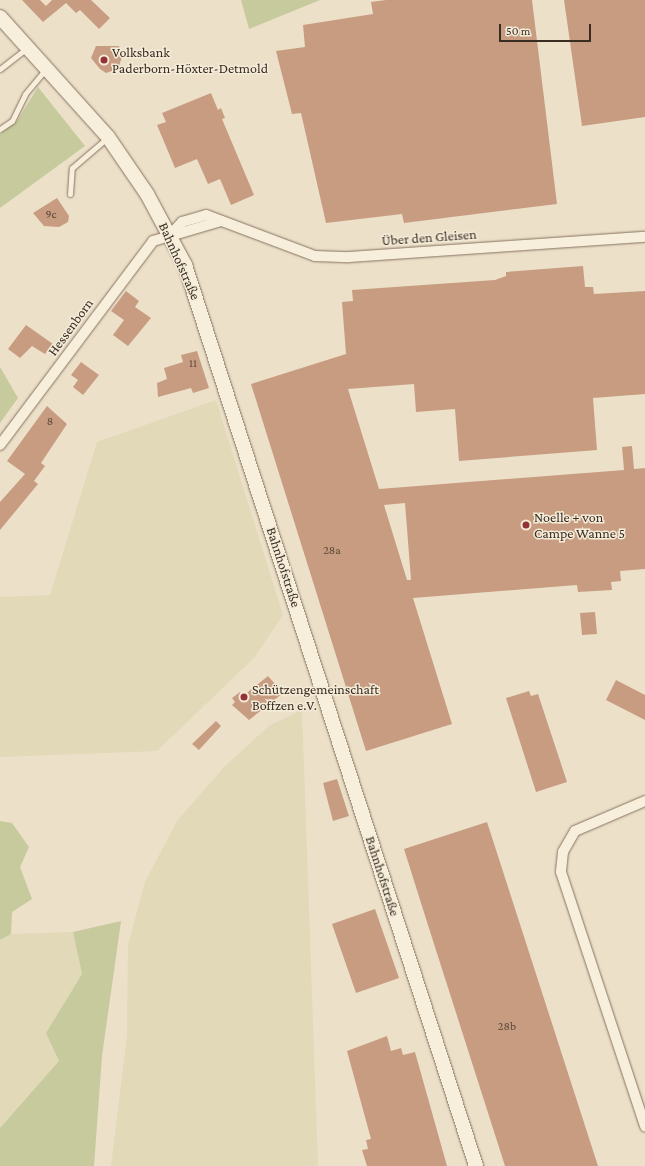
<!DOCTYPE html>
<html>
<head>
<meta charset="utf-8">
<style>
  body { margin:0 }
  #map { position:relative; width:645px; height:1166px; overflow:hidden; background:#ece0c9; font-family:"Crimson Pro",serif }
  div>[style] { position:absolute }
  .farmland>* { inset:0; background:#e1d9b7 }
  .green>* { inset:0; background:#c6ca9d }
  .building>* { inset:0; background:#c89c81 }
  .roads { filter:drop-shadow(0 0 1px #87735f) drop-shadow(0 0 1px #87735f) }
  .lane>* { height:5px; margin:-2.5px; padding:0 2.5px; transform-origin:2.5px; border-radius:2.5px; background:#f7eedc }
  .street>* { height:10px; margin:-5px; padding:0 5px; transform-origin:5px; border-radius:5px; background:#f7eedc }
  .secondary>* { height:14px; margin:-7px; padding:0 7px; transform-origin:7px; border-radius:7px; background:#f7eedc }
  .dots>* { width:11px; height:11px; translate:-50% -50%; box-sizing:border-box; border:2px solid #f4ebd8; border-radius:50% }
  span { translate:-50% -50%; white-space:nowrap; text-align:center; line-height:1.15; -webkit-text-stroke:3px #f4ebd8; paint-order:stroke }
  .number-label { font-size:12px; color:#5d4839 }
  .number-label span { -webkit-text-stroke-width:0 }
  .poi-label { font-size:14px; color:#392c21 }
  .left { translate:0 -50%; text-align:left }
  .street-label { font-size:14px; color:#392c21 }
  .scale { position:absolute; left:499px; top:24px; width:92px; height:18px; box-sizing:border-box; border:2px solid #392c21; border-top:0; padding-left:5px; font-size:12px; line-height:14px; white-space:nowrap; color:#392c21; -webkit-text-stroke:3px #f4ebd8; paint-order:stroke }
</style>
</head>
<body>
<div id="map">
  <div class="farmland">
    <i style="clip-path:polygon(216px 400px,283px 615px,254px 658px,157px 751px,0 757px,0 597px,50px 595px,97px 442px)"></i>
    <i style="clip-path:polygon(302px 710px,318px 1166px,111px 1166px,127px 1036px,128px 945px,145px 882px,177px 821px,224px 767px,270px 725px)"></i>
    <i style="clip-path:polygon(73px 932px,82px 974px,46px 1033px,59px 1061px,0 1128px,0 940px,11px 934px)"></i>
  </div>
  <div class="green">
    <i style="clip-path:polygon(241px 0,320px 0,249px 29px)"></i>
    <i style="clip-path:polygon(38px 87px,85px 146px,0 208px,0 134px,17px 121px)"></i>
    <i style="clip-path:polygon(0 367px,18px 398px,0 423px)"></i>
    <i style="clip-path:polygon(0 821px,12px 823px,29px 847px,20px 867px,32px 899px,12px 912px,11px 934px,0 940px)"></i>
    <i style="clip-path:polygon(121px 921px,102px 1056px,94px 1166px,0 1166px,0 1128px,59px 1061px,46px 1033px,82px 974px,73px 932px)"></i>
  </div>
  <div class="building">
    <i style="clip-path:polygon(22px 0,40px 0,46px 6px,52px 0,91px 0,110px 18px,99px 29px,80px 10px,76px 13px,66px 3px,43px 22px)"></i>
    <i style="clip-path:polygon(386px 0,532px 0,557px 204px,404px 223px,402px 214px,326px 223px,301px 113px,292px 114px,276px 51px,305px 47px,303px 25px,373px 14px,371px 2px)"></i>
    <i style="clip-path:polygon(564px 0,645px 0,645px 117px,582px 126px)"></i>
    <i style="clip-path:polygon(96px 46px,119px 46px,122px 57px,118px 69px,106px 73px,100px 69px,91px 58px)"></i>
    <i style="clip-path:polygon(211px 93px,218px 110px,221px 108px,225px 118px,222px 119px,254px 195px,231px 205px,220px 179px,208px 184px,197px 159px,175px 168px,157px 125px,166px 122px,162px 113px)"></i>
    <i style="clip-path:polygon(57px 198px,69px 216px,68px 222px,59px 227px,44px 226px,33px 213px)"></i>
    <i style="clip-path:polygon(evenodd,583px 266px,585px 287px,593px 287px,594px 294px,645px 291px,645px 394px,593px 398px,597px 450px,459px 461px,455px 409px,416px 412px,414px 384px,348px 389px,379px 489px,624px 470px,622px 447px,632px 446px,634px 469px,645px 468px,645px 569px,620px 571px,621px 581px,611px 582px,612px 590px,578px 592px,577px 585px,413px 598px,452px 724px,366px 751px,251px 384px,346px 354px,342px 302px,353px 301px,352px 290px,495px 280px,506px 276px,506px 272px,583px 266px,405px 503px,411px 580px,407px 580px,384px 505px,405px 503px)"></i>
    <i style="clip-path:polygon(126px 291px,139px 301px,135px 307px,151px 318px,128px 346px,113px 335px,124px 320px,111px 311px)"></i>
    <i style="clip-path:polygon(26px 325px,53px 344px,45px 354px,32px 346px,20px 358px,8px 349px)"></i>
    <i style="clip-path:polygon(197px 351px,209px 388px,193px 393px,191px 388px,158px 397px,157px 383px,167px 379px,164px 368px,183px 362px,181px 355px)"></i>
    <i style="clip-path:polygon(81px 362px,99px 375px,83px 395px,73px 387px,78px 380px,71px 375px)"></i>
    <i style="clip-path:polygon(47px 406px,67px 424px,41px 463px,45px 466px,34px 481px,38px 484px,0 530px,0 502px,25px 474px,7px 461px)"></i>
    <i style="clip-path:polygon(595px 612px,597px 634px,582px 635px,580px 613px)"></i>
    <i style="clip-path:polygon(268px 676px,283px 693px,249px 720px,232px 705px,235px 702px,232px 698px,240px 692px,243px 696px)"></i>
    <i style="clip-path:polygon(616px 680px,645px 695px,645px 720px,606px 700px)"></i>
    <i style="clip-path:polygon(529px 691px,531px 696px,538px 694px,567px 782px,536px 792px,506px 698px)"></i>
    <i style="clip-path:polygon(216px 721px,221px 726px,199px 750px,192px 744px)"></i>
    <i style="clip-path:polygon(337px 779px,349px 816px,333px 821px,323px 783px)"></i>
    <i style="clip-path:polygon(487px 822px,598px 1166px,505px 1166px,427px 922px,404px 849px)"></i>
    <i style="clip-path:polygon(375px 909px,399px 978px,356px 993px,332px 924px)"></i>
    <i style="clip-path:polygon(387px 1036px,391px 1051px,401px 1048px,403px 1055px,415px 1052px,447px 1166px,367px 1166px,362px 1150px,368px 1149px,366px 1140px,371px 1139px,347px 1051px)"></i>
  </div>
  <div class="roads">
    <div class="lane">
      <i style="left:0;top:69px;width:33px;rotate:-38deg"></i>
      <i style="left:0;top:129px;width:14px;rotate:-34deg"></i>
      <i style="left:12px;top:121px;width:30px;rotate:-64deg"></i>
      <i style="left:25px;top:94px;width:33px;rotate:-50deg"></i>
      <i style="left:70px;top:194px;width:26px;rotate:-86deg"></i>
      <i style="left:72px;top:168px;width:46px;rotate:-40.6deg"></i>
    </div>
    <div class="street">
      <i style="left:170px;top:235px;width:18px;rotate:-47deg"></i>
      <i style="left:182px;top:222px;width:25px;rotate:-16deg"></i>
      <i style="left:206px;top:215px;width:116px;rotate:20.6deg"></i>
      <i style="left:315px;top:256px;width:34px;rotate:2deg"></i>
      <i style="left:349px;top:257px;width:297px;rotate:-3.9deg"></i>
      <i style="left:0;top:445px;width:255px;rotate:-53.1deg"></i>
      <i style="left:153px;top:241px;width:71px;rotate:-16.4deg"></i>
      <i style="left:645px;top:801px;width:76px;rotate:156.8deg"></i>
      <i style="left:575px;top:831px;width:24px;rotate:120deg"></i>
      <i style="left:563px;top:852px;width:20px;rotate:96deg"></i>
      <i style="left:561px;top:872px;width:268px;rotate:71.7deg"></i>
    </div>
    <div class="secondary">
      <i style="left:0;top:17px;width:161px;rotate:48deg"></i>
      <i style="left:108px;top:137px;width:69px;rotate:55.6deg"></i>
      <i style="left:147px;top:194px;width:81px;rotate:61.8deg"></i>
      <i style="left:185px;top:265px;width:947px;rotate:72.1deg"></i>
    </div>
  </div>
  <div class="dots">
    <i style="left:104px;top:60px;background:#933237"></i>
    <i style="left:526px;top:525px;background:#933237"></i>
    <i style="left:244px;top:697px;background:#933237"></i>
  </div>
  <div class="number-label">
    <span style="left:51px;top:215px">9c</span>
    <span style="left:193px;top:364px">11</span>
    <span style="left:50px;top:422px">8</span>
    <span style="left:332px;top:551px">28a</span>
    <span style="left:507px;top:1027px">28b</span>
  </div>
  <div class="poi-label">
    <span class="left" style="left:112px;top:60px">Volksbank<br>Paderborn-Höxter-Detmold</span>
    <span class="left" style="left:534px;top:525px">Noelle + von<br>Campe Wanne 5</span>
    <span class="left" style="left:252px;top:697px">Schützengemeinschaft<br>Boffzen e.V.</span>
  </div>
  <div class="street-label">
    <span style="left:429px;top:237px;rotate:-4deg">Über den Gleisen</span>
    <span style="left:180px;top:261px;rotate:66deg">Bahnhofstraße</span>
    <span style="left:70px;top:327px;rotate:-54deg">Hessenborn</span>
    <span style="left:284px;top:567px;rotate:72deg">Bahnhofstraße</span>
    <span style="left:383px;top:876px;rotate:72deg">Bahnhofstraße</span>
  </div>
  <div class="scale">50 m</div>
</div>
</body>
</html>
